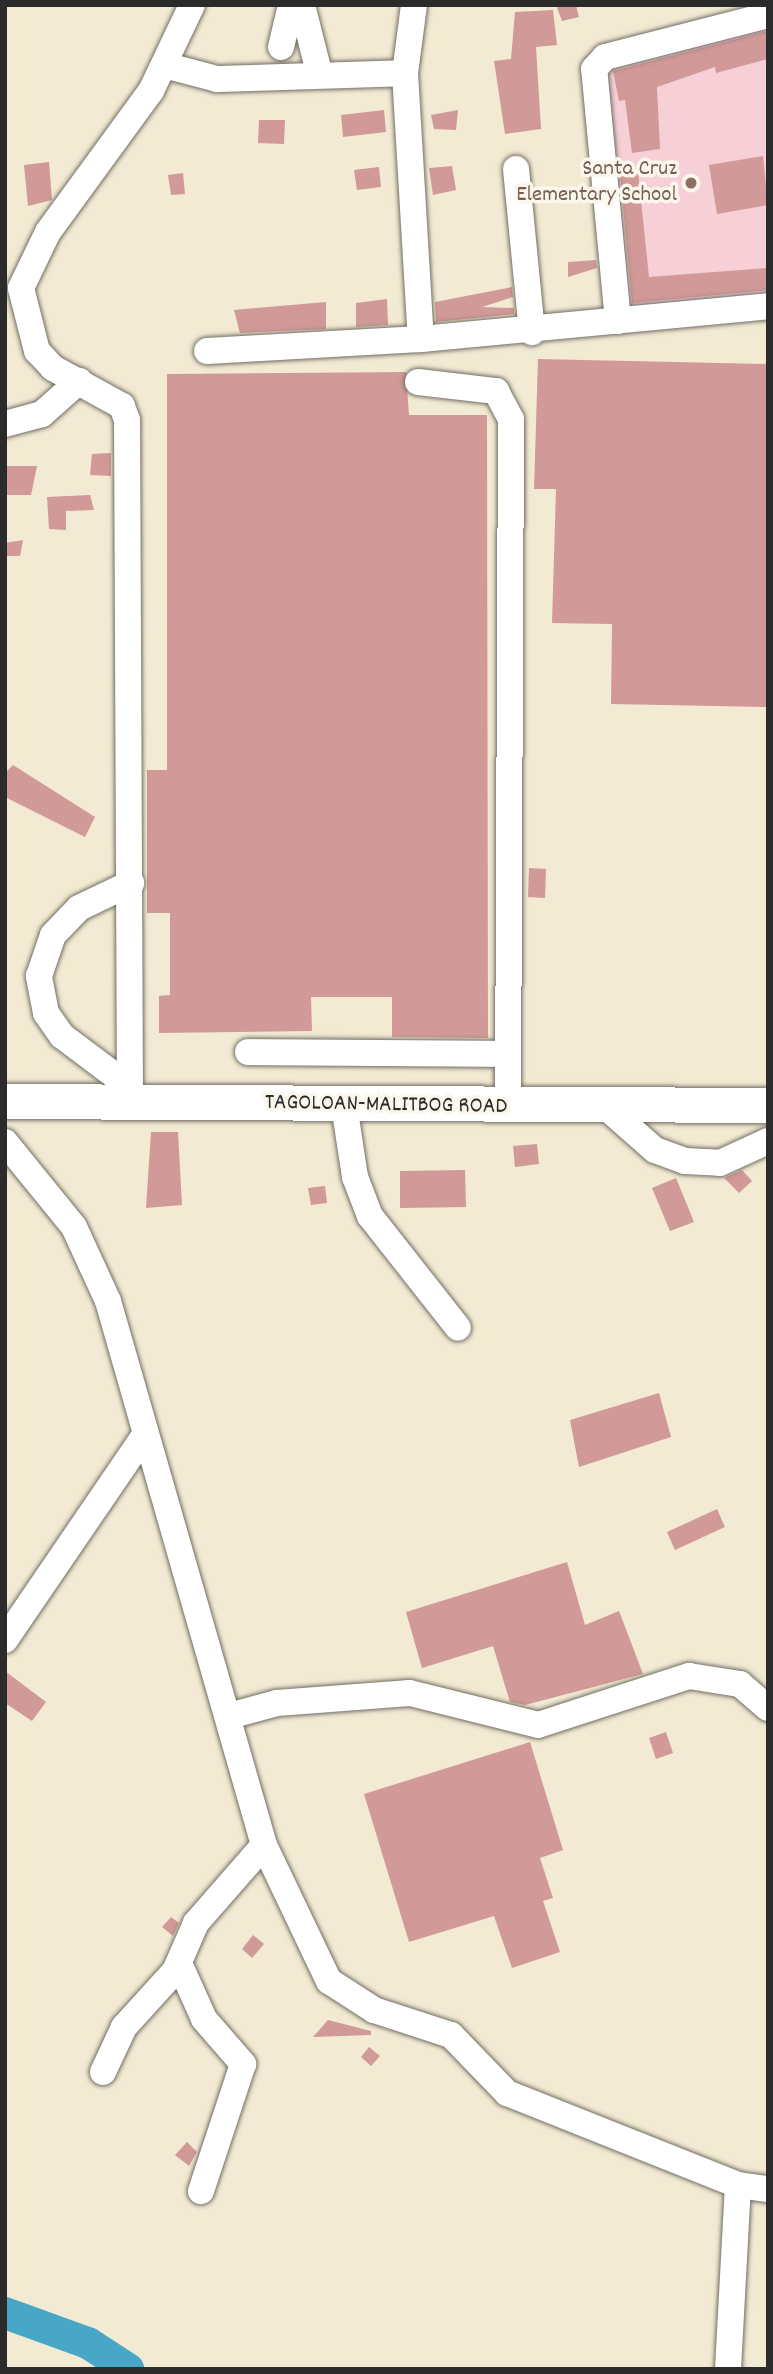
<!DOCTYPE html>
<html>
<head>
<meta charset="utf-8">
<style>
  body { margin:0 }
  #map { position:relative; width:773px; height:2374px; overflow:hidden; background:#f2ead2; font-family:Dekko,sans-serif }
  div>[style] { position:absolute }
  .built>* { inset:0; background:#f6cfd7 }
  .river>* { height:32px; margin:-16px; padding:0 16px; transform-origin:16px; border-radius:16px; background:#48a7c7 }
  .building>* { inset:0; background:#d19997 }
  .roads { filter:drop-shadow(0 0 2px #716e65) drop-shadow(0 0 2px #716e65) }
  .minor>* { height:26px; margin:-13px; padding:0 13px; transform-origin:13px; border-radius:13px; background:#fff }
  .major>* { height:35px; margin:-17.5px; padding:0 17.5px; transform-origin:17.5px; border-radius:17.5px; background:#fff }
  .dots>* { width:19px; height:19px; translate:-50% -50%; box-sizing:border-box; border:4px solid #fbf7ec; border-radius:50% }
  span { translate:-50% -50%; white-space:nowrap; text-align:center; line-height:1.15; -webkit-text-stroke:7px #fbf7ec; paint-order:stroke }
  .education-label { font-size:23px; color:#785e54 }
  .right { translate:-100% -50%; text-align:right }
  .street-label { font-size:23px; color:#2b2b2b }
  .frame { position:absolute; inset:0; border:7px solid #2b2b2b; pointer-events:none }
</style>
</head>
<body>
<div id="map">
  <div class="built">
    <i style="clip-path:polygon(768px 22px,768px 298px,622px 315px,606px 67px)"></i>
  </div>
  <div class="river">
    <i style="left:5px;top:2313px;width:88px;rotate:19.9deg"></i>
    <i style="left:88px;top:2343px;width:48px;rotate:33deg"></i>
  </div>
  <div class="building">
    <i style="clip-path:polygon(556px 5px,576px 5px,579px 17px,562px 21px)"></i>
    <i style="clip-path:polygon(553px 10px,557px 45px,536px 47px,541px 129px,505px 134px,494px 61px,511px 59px,515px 12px)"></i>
    <i style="clip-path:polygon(768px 31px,768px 59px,716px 73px,715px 67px,657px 87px,660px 149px,632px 153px,625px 100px,619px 101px,613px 71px)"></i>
    <i style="clip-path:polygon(384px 110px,386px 132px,343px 137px,341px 115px)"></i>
    <i style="clip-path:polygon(458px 110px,456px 130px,434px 129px,431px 115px)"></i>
    <i style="clip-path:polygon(259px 120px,285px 120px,284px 144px,258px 143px)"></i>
    <i style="clip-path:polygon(763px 156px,768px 205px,717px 214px,709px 165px)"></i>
    <i style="clip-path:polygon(49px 162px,52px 200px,28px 206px,24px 165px)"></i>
    <i style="clip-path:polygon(452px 166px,456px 190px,433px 195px,429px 168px)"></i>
    <i style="clip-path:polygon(379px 167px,381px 187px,357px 190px,354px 170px)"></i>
    <i style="clip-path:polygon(638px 172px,649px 277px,768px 268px,768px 290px,632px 303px,620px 173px)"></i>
    <i style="clip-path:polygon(183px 173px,185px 194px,171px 195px,168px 175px)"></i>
    <i style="clip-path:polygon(596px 260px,597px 268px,568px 277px,568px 262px)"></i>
    <i style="clip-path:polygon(512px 287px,513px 297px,482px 307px,514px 308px,514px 314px,436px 322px,435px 302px)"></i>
    <i style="clip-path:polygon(387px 299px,388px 325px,356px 327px,356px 303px)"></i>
    <i style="clip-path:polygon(326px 302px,326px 329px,240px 333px,234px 310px)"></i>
    <i style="clip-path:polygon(538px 359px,768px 364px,768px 707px,611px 704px,612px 624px,552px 623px,556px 489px,534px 489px)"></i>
    <i style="clip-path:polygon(406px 372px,409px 415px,487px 415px,488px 1038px,392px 1037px,392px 997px,311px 997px,312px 1031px,159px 1033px,159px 996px,170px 995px,170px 913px,147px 913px,147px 770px,167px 770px,167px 374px)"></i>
    <i style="clip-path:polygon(111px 453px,111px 476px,90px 475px,92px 454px)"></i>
    <i style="clip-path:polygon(5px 466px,37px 466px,31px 495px,5px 495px)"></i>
    <i style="clip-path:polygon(90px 495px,94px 510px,66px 511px,66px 530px,49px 529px,47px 497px)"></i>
    <i style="clip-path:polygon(23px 540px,20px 556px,5px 556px,5px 543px)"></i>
    <i style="clip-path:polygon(13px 765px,95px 817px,85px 837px,5px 797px,5px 773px)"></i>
    <i style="clip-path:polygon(529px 868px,546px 869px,545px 898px,528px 897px)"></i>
    <i style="clip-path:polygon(151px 1132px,178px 1132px,182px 1205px,146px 1208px)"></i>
    <i style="clip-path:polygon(537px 1144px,539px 1164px,515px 1167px,513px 1146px)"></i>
    <i style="clip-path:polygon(465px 1170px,466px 1207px,400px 1208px,400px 1171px)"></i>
    <i style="clip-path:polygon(742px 1170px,752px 1181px,739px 1193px,724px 1178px)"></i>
    <i style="clip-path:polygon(676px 1178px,694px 1222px,670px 1231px,652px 1188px)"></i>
    <i style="clip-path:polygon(325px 1186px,327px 1203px,311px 1205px,308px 1188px)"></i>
    <i style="clip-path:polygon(659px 1393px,671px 1437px,579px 1467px,570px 1420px)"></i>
    <i style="clip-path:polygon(717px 1509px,725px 1527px,675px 1550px,667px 1532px)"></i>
    <i style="clip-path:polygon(567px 1562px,585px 1625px,619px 1611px,643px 1674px,525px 1705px,510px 1702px,493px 1646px,422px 1668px,406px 1612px)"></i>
    <i style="clip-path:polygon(5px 1671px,46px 1702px,32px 1721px,5px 1703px)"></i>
    <i style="clip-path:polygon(666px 1732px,673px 1753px,656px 1759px,649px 1738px)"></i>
    <i style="clip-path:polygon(530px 1742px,563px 1850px,540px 1858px,553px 1898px,543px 1901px,560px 1952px,512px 1968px,494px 1916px,409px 1942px,364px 1794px)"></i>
    <i style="clip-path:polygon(171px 1917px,179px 1923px,173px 1936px,162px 1927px)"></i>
    <i style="clip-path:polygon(253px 1935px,264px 1944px,252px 1958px,242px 1949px)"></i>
    <i style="clip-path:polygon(328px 2020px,371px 2031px,371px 2035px,313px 2037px)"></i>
    <i style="clip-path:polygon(369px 2047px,380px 2056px,371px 2066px,361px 2057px)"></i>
    <i style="clip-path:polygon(187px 2142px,197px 2152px,189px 2166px,175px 2155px)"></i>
  </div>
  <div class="roads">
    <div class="minor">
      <i style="left:302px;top:5px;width:69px;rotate:75.8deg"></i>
      <i style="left:414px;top:5px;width:69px;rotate:97.5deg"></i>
      <i style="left:405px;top:73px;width:266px;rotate:86.6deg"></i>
      <i style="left:421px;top:339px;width:349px;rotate:-5.4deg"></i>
      <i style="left:281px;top:47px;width:43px;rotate:-76.6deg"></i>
      <i style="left:164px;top:65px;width:55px;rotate:14.8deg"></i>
      <i style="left:217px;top:79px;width:188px;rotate:-1.8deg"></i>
      <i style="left:516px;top:169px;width:164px;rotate:84.4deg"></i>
      <i style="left:618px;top:321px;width:253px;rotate:-95.4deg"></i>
      <i style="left:594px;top:69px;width:16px;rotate:-47deg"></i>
      <i style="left:605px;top:57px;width:168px;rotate:-14.4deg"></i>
      <i style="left:207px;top:351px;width:214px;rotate:-3.2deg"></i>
      <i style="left:418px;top:382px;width:79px;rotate:6.6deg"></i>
      <i style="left:496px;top:391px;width:32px;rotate:62deg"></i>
      <i style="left:511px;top:419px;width:688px;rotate:90.25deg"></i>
      <i style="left:5px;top:424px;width:38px;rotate:-15deg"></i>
      <i style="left:42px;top:414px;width:50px;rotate:-41.7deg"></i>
      <i style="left:248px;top:1052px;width:260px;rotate:0.4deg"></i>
      <i style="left:130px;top:1087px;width:85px;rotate:-143.1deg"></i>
      <i style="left:62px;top:1036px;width:28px;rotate:-125deg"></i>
      <i style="left:46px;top:1013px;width:38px;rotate:-101deg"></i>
      <i style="left:39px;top:976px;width:43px;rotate:-71.1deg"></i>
      <i style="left:53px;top:935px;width:37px;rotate:-46deg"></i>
      <i style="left:79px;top:908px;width:58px;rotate:-25.7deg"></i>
      <i style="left:130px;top:1102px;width:682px;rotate:-90.25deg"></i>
      <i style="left:127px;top:420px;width:15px;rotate:-110deg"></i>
      <i style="left:122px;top:406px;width:79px;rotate:-151.2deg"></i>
      <i style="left:53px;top:368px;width:23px;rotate:-133deg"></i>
      <i style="left:37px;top:351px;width:65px;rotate:-104.3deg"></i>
      <i style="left:21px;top:288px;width:62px;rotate:-64.3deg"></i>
      <i style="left:48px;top:232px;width:175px;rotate:-53.9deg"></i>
      <i style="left:151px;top:91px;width:95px;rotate:-64.5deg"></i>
      <i style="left:344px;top:1105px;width:73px;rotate:81.3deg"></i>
      <i style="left:355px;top:1177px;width:42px;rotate:69deg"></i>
      <i style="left:370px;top:1216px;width:142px;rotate:51.8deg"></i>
      <i style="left:606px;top:1107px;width:65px;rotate:41.3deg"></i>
      <i style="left:655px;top:1150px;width:32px;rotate:20deg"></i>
      <i style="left:685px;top:1161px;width:35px;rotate:3deg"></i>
      <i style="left:720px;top:1163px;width:53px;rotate:-24.6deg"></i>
      <i style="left:5px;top:1142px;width:109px;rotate:50.9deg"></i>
      <i style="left:74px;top:1227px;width:81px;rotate:65.3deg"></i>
      <i style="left:108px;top:1301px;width:566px;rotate:74deg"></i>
      <i style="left:264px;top:1845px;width:151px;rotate:64.5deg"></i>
      <i style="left:329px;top:1981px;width:54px;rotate:32.8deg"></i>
      <i style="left:374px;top:2010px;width:81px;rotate:18deg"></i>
      <i style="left:451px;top:2035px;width:81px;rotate:46deg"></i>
      <i style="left:507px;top:2093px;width:249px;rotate:21.7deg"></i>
      <i style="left:738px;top:2185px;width:30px;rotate:8deg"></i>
      <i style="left:5px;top:1640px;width:248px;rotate:-55.7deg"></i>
      <i style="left:229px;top:1716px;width:50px;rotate:-15.2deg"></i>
      <i style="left:277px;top:1703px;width:133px;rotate:-4.3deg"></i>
      <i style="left:410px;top:1693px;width:132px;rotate:14deg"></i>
      <i style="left:538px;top:1725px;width:159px;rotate:-18deg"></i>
      <i style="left:689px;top:1676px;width:52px;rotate:8.9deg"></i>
      <i style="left:740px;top:1684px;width:37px;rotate:41deg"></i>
      <i style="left:179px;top:1963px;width:61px;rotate:65.9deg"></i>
      <i style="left:204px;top:2019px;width:60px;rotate:49.1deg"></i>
      <i style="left:243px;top:2064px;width:134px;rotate:108.3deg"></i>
      <i style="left:103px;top:2072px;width:50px;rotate:-65deg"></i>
      <i style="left:124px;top:2027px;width:76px;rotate:-47.7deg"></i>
      <i style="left:175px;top:1971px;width:52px;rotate:-66.4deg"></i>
      <i style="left:196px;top:1923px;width:103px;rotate:-48.9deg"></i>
      <i style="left:728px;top:2369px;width:184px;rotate:-86.9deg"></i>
    </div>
    <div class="major">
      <i style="left:5px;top:1101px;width:763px;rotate:0.3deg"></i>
    </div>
  </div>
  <div class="dots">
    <i style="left:691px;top:183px;background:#8d6e63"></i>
  </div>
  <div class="education-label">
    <span class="right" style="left:677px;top:183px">Santa Cruz<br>Elementary School</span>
  </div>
  <div class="street-label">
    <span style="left:386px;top:1106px;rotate:1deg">TAGOLOAN-MALITBOG ROAD</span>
  </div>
  <div class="frame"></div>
</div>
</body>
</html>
